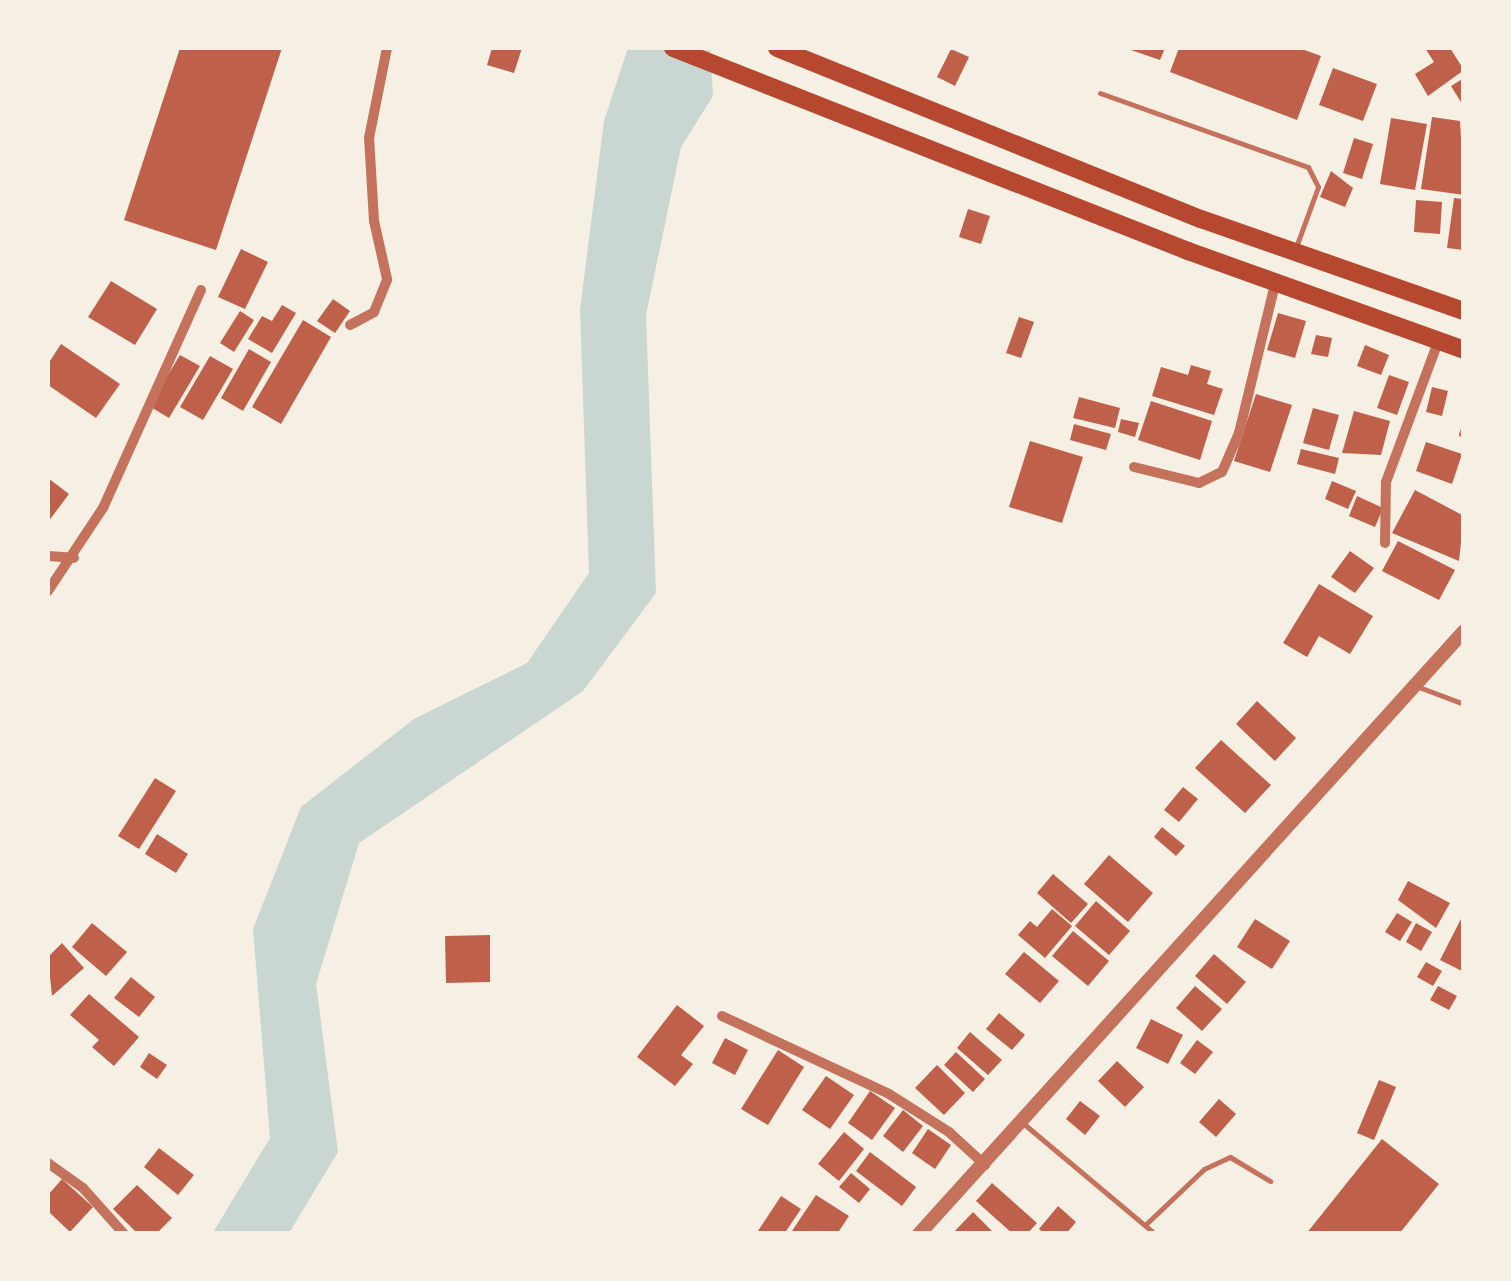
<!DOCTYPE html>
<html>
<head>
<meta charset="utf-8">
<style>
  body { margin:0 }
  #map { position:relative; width:1511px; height:1281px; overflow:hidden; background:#f6efe4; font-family:"Roboto Serif",serif }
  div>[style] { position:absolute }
  .water>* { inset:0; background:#c9d6d2 }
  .building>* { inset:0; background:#bf614a }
  .service>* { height:5px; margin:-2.5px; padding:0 2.5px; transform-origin:2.5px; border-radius:2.5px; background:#c5725c }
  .minor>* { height:10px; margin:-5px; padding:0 5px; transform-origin:5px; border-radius:5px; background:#c5725c }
  .tertiary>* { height:14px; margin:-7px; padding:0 7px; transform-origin:7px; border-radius:7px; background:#c5725c }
  .trunk>* { height:18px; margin:-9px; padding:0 9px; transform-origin:9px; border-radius:9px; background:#b5482f }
  span { translate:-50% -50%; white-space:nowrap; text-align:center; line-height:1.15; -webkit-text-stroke:10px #f6efe4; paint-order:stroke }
  .frame { position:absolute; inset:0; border:50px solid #f6efe4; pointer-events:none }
</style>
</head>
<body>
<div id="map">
  <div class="water">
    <i style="clip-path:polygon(628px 48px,710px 48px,713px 96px,681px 147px,646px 315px,656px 593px,583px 691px,359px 843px,316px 984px,338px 1152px,289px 1233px,212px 1234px,270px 1138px,253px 929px,301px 807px,414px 719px,527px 663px,589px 573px,580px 310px,604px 121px)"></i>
  </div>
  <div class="building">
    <i style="clip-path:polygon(180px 48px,282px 48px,216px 250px,124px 220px)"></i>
    <i style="clip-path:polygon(492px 48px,522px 48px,514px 73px,487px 65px)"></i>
    <i style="clip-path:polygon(1125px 48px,1165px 48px,1160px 60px)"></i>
    <i style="clip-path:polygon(1179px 48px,1299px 48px,1321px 56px,1297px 120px,1170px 72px)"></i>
    <i style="clip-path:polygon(1425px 48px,1450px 48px,1464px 70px,1428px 96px,1415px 74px,1434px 62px)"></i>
    <i style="clip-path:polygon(951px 49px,969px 57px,955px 86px,937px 77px)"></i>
    <i style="clip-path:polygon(1333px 68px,1377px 84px,1363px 121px,1319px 105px)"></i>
    <i style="clip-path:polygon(1464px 78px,1464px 107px,1451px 86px)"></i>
    <i style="clip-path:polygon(1432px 117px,1460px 121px,1464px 195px,1421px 189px)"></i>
    <i style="clip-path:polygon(1391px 118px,1427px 124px,1415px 190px,1380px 184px)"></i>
    <i style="clip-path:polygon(1354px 138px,1373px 144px,1362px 179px,1343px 173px)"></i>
    <i style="clip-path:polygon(1331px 171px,1353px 188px,1345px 207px,1320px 197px)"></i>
    <i style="clip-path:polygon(1454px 198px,1464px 199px,1464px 250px,1447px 248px)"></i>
    <i style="clip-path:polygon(1416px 200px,1442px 202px,1440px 234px,1414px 232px)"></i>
    <i style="clip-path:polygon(968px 209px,990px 216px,981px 244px,959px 237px)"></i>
    <i style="clip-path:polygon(241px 249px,268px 262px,245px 309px,218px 297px)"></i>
    <i style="clip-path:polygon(111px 281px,157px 309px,135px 345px,88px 317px)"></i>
    <i style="clip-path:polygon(333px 299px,350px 311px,335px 333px,317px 321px)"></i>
    <i style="clip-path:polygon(282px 305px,296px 313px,272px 353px,248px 339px,262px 316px,272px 321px)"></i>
    <i style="clip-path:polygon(240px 311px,254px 320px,234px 352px,220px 343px)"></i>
    <i style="clip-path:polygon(1278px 313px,1306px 321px,1295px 358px,1267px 350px)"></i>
    <i style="clip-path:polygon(1019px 317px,1034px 322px,1021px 358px,1006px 353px)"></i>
    <i style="clip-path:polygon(303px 320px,331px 337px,281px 424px,252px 407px)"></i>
    <i style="clip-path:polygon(1316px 335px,1332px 338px,1328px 357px,1311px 354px)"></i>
    <i style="clip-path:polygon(61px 344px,120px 384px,96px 418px,48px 385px,48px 364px)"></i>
    <i style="clip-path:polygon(1365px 345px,1389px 355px,1381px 375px,1357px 366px)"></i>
    <i style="clip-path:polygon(249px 349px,271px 362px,243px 411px,221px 398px)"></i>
    <i style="clip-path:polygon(180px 355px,200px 366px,169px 418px,149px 406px)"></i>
    <i style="clip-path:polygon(210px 356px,233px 369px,203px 420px,180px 407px)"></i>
    <i style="clip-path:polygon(1191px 365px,1211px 371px,1207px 384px,1223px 389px,1214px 415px,1152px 396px,1161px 367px,1188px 375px)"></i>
    <i style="clip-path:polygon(1389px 375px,1409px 382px,1397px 415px,1377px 408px)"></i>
    <i style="clip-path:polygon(1432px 387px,1448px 391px,1442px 416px,1426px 412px)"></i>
    <i style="clip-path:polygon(1256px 394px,1292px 405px,1270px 472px,1234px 461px)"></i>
    <i style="clip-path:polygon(1079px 397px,1120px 408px,1115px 428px,1073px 418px)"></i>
    <i style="clip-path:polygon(1151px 401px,1212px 421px,1200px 460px,1138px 440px)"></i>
    <i style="clip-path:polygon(1313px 408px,1339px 415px,1329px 450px,1303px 443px)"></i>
    <i style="clip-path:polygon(1354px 411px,1390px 421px,1381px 455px,1342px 453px)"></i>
    <i style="clip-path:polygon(1121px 419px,1139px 423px,1135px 437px,1118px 432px)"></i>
    <i style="clip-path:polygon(1074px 424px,1111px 434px,1106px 450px,1070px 440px)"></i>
    <i style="clip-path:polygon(1030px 441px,1083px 457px,1062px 523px,1009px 507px)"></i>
    <i style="clip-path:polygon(1426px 442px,1462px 454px,1452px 484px,1416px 471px)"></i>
    <i style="clip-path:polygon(1301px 449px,1339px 458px,1335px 474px,1297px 464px)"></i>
    <i style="clip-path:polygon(48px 478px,69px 494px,48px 522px)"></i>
    <i style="clip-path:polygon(1332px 481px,1356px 491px,1348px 509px,1325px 499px)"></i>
    <i style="clip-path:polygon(1415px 490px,1464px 516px,1459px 561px,1392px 533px)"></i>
    <i style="clip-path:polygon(1357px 496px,1383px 508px,1375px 527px,1349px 516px)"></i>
    <i style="clip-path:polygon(1398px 541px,1455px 570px,1439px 600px,1382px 571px)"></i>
    <i style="clip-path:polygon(1350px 551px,1374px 568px,1355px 593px,1331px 577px)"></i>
    <i style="clip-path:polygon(1319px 584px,1373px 616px,1350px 654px,1319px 636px,1307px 657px,1283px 643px)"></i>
    <i style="clip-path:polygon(1257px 701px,1296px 738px,1275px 761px,1236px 724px)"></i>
    <i style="clip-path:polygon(1221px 740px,1271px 785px,1245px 813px,1195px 768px)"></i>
    <i style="clip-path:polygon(155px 778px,176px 791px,139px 849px,118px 836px)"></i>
    <i style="clip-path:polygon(1183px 787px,1198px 799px,1179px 822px,1164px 810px)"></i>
    <i style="clip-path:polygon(1162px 827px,1185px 846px,1176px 856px,1154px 837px)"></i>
    <i style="clip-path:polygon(157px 834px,188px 854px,176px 873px,145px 854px)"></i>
    <i style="clip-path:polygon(1109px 855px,1153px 893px,1128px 922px,1084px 884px)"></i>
    <i style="clip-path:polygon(1053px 874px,1088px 904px,1071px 923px,1037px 893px)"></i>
    <i style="clip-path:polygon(1408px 881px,1450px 903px,1436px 928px,1398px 900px)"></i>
    <i style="clip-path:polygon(1096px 901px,1130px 931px,1109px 955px,1075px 926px)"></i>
    <i style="clip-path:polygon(1052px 909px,1072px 926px,1045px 958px,1018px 935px,1030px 921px,1037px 927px)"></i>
    <i style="clip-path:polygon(1397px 913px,1412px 922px,1400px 941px,1385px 932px)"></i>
    <i style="clip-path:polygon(1464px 913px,1464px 972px,1440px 960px)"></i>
    <i style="clip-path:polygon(1255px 919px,1290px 941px,1272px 969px,1237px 947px)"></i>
    <i style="clip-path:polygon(92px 923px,127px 952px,106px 976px,72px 947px)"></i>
    <i style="clip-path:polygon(1416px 923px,1432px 932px,1421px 951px,1406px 942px)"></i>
    <i style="clip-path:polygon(1073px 931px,1109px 961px,1088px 986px,1052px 956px)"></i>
    <i style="clip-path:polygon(490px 935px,490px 982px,446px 983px,445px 936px)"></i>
    <i style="clip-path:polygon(62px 943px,84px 968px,52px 996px,48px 957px)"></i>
    <i style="clip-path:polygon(1024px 952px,1059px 981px,1040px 1003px,1005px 974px)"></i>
    <i style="clip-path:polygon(1214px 954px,1246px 982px,1227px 1004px,1195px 976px)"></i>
    <i style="clip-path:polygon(1426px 962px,1442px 971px,1433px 986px,1417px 977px)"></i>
    <i style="clip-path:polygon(131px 977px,155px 997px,139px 1017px,114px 998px)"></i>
    <i style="clip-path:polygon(1195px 986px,1222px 1009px,1202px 1031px,1176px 1008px)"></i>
    <i style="clip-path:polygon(1438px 986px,1457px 996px,1449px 1010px,1430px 1000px)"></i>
    <i style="clip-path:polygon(89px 994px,139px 1037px,114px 1066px,92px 1047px,99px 1040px,70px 1015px)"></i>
    <i style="clip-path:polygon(677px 1005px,704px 1026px,681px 1055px,693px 1064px,675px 1086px,637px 1057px)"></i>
    <i style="clip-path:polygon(999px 1013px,1025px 1035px,1012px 1050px,986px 1029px)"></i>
    <i style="clip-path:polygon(1151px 1019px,1183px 1035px,1168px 1064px,1136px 1048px)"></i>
    <i style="clip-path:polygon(970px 1032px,1002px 1060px,988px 1075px,957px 1048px)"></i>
    <i style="clip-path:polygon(725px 1038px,748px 1050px,735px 1075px,712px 1063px)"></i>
    <i style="clip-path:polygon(1197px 1040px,1213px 1052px,1195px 1074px,1180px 1063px)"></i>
    <i style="clip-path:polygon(778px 1050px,804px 1067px,768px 1125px,741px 1109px)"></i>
    <i style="clip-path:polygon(956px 1052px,985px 1079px,973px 1092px,944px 1065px)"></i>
    <i style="clip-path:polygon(149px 1053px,167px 1065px,157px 1079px,140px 1067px)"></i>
    <i style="clip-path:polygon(1117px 1061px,1144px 1087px,1125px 1107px,1098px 1081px)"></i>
    <i style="clip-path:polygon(937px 1065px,965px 1093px,944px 1115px,915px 1088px)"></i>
    <i style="clip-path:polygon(826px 1076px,854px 1095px,830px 1129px,802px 1110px)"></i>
    <i style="clip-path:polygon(1379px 1080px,1396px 1087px,1374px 1140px,1357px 1133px)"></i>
    <i style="clip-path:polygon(870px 1091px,895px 1108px,872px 1140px,848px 1123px)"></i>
    <i style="clip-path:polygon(1219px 1099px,1236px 1114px,1216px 1137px,1199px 1122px)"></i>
    <i style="clip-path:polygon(1080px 1101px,1100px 1116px,1085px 1135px,1066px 1119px)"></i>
    <i style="clip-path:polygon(903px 1110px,923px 1126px,903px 1152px,883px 1136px)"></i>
    <i style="clip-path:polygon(928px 1129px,951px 1145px,935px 1169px,912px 1153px)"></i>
    <i style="clip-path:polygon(844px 1132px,864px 1149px,839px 1181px,818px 1164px)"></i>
    <i style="clip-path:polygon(1382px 1139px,1439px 1184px,1399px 1234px,1306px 1234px)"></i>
    <i style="clip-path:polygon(159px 1148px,194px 1175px,178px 1195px,144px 1167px)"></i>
    <i style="clip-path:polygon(870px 1152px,916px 1187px,902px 1206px,856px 1171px)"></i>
    <i style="clip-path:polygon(851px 1173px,870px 1189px,859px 1203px,839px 1187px)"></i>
    <i style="clip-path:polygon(62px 1179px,93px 1207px,70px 1232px,48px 1211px,48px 1195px)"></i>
    <i style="clip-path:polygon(992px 1183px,1037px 1223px,1027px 1234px,1013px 1234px,976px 1201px)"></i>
    <i style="clip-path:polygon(137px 1185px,172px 1218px,156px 1234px,138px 1234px,113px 1209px)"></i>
    <i style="clip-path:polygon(816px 1195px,849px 1216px,837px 1234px,790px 1234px)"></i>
    <i style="clip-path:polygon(781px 1196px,801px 1209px,784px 1234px,756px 1234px)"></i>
    <i style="clip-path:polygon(1058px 1206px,1076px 1222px,1066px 1234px,1045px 1234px,1039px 1229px)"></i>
    <i style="clip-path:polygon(973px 1212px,995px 1234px,952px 1234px)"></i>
  </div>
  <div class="service">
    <i style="left:1100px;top:93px;width:221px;rotate:19.6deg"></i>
    <i style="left:1308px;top:167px;width:22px;rotate:63deg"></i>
    <i style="left:1318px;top:187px;width:67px;rotate:110.1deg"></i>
    <i style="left:1461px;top:434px;width:9px;rotate:-69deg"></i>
    <i style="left:1416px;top:686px;width:51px;rotate:20.6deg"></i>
    <i style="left:1024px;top:1124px;width:171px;rotate:40deg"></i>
    <i style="left:1145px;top:1225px;width:81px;rotate:-43.5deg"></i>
    <i style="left:1204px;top:1169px;width:29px;rotate:-25deg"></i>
    <i style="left:1230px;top:1157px;width:47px;rotate:31deg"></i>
  </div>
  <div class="minor">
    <i style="left:350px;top:325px;width:27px;rotate:-28deg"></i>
    <i style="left:374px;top:312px;width:35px;rotate:-68deg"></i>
    <i style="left:387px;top:279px;width:59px;rotate:-102.6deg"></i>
    <i style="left:374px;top:221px;width:83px;rotate:-93.4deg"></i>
    <i style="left:369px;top:138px;width:92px;rotate:-78.7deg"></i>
    <i style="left:1134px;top:467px;width:67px;rotate:13.8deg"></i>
    <i style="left:1199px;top:483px;width:25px;rotate:-26deg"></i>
    <i style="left:1222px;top:472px;width:43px;rotate:-66.4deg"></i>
    <i style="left:1239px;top:433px;width:153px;rotate:-76.4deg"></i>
    <i style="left:1385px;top:543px;width:61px;rotate:-89.1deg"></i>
    <i style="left:1386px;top:482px;width:149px;rotate:-69.6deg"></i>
    <i style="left:48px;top:556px;width:26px;rotate:4deg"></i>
    <i style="left:48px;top:591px;width:100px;rotate:-56.5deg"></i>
    <i style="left:103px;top:508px;width:239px;rotate:-65.8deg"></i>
    <i style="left:722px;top:1016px;width:184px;rotate:25deg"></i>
    <i style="left:889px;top:1094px;width:71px;rotate:32.3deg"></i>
    <i style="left:949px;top:1132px;width:49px;rotate:42.5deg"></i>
    <i style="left:48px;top:1163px;width:43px;rotate:35.5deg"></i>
    <i style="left:83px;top:1188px;width:62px;rotate:48.3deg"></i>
  </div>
  <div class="tertiary">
    <i style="left:919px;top:1234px;width:813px;rotate:-47.89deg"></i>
  </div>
  <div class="trunk">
    <i style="left:673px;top:48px;width:554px;rotate:21.51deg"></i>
    <i style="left:1188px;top:251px;width:293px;rotate:19.7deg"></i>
    <i style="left:777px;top:48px;width:457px;rotate:22deg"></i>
    <i style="left:1201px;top:219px;width:279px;rotate:19.3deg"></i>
  </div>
  <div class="frame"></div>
</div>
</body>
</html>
